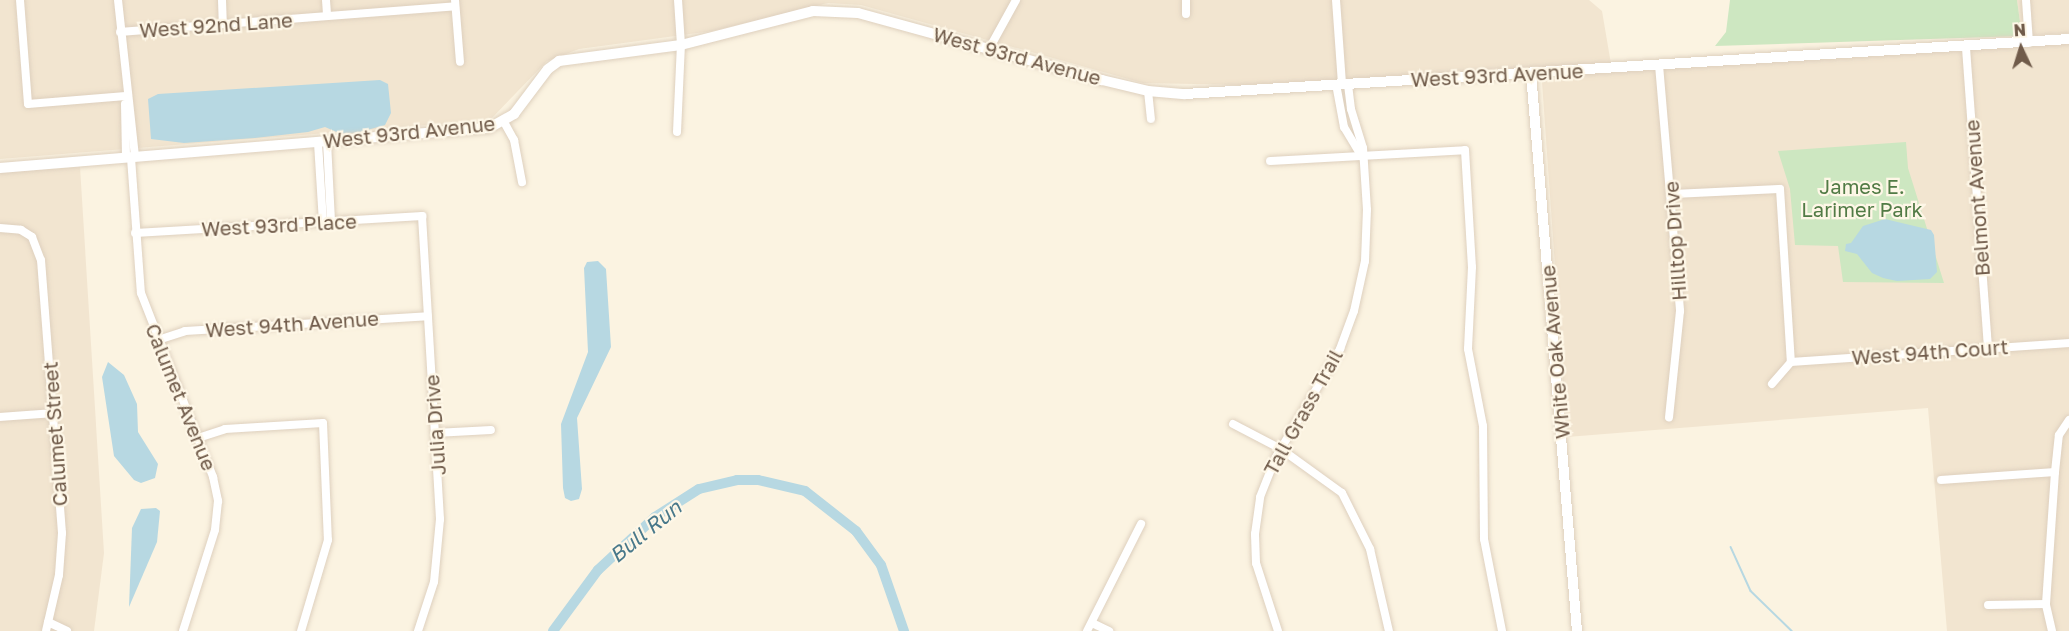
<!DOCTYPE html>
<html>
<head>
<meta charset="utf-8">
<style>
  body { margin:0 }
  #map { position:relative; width:2069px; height:631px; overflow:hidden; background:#fbf3e1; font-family:"Golos Text",sans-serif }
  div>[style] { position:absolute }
  .residential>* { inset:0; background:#f2e5d0 }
  .green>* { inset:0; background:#cde7c1 }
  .water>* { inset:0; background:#b7d8e2 }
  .stream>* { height:1.5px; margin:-0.75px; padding:0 0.75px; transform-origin:0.75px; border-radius:0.75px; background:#b7d8e2 }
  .river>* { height:10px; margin:-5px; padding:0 5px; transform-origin:5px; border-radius:5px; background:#b7d8e2 }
  .roads { filter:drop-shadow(0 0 2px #ded0be) drop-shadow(0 0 2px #ded0be) }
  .street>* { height:8px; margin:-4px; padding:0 4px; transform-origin:4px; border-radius:4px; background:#fff }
  .secondary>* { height:10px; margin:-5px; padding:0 5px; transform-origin:5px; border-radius:5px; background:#fff }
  span { translate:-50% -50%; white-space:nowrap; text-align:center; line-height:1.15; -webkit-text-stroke:4.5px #fef7e7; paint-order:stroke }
  .street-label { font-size:20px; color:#705b4a }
  .park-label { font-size:20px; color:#517b45 }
  .water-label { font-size:21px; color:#48788a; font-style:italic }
  .north { position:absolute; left:1991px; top:18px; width:60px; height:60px; -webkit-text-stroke:4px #fef7e7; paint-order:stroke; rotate:356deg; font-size:16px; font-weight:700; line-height:24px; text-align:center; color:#705b4a }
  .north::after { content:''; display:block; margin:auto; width:21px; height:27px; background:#705b4a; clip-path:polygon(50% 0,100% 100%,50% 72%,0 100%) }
</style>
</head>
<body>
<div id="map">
  <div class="residential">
    <i style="clip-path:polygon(0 0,1589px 0,1602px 11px,1611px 64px,1245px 85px,1143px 83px,861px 5px,828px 3px,712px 31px,579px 49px,547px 61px,490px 120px,0 159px)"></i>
    <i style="clip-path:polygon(2017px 0,2069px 0,2069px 33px,2022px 36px)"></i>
    <i style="clip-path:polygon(2069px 43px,2069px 631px,1947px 631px,1928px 408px,1567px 437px,1542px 82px,1566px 76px,1625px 70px)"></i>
    <i style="clip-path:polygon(80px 167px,104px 553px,94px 631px,0 631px,0 172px)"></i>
  </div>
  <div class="green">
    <i style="clip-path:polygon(1730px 0,2017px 0,2022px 36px,1715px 46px,1726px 32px)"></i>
    <i style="clip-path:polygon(1906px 142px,1908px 168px,1944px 283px,1843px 282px,1838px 246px,1795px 245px,1790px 189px,1778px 151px)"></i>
  </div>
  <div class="water">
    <i style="clip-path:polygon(380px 80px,388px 84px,391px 113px,385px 125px,357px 133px,341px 134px,325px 127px,308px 132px,255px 138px,184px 143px,151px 139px,148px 99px,158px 94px)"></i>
    <i style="clip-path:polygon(1885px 219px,1931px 230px,1934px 235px,1937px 272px,1930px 279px,1897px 281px,1883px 278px,1872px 273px,1857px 254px,1845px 251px,1846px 244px,1851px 243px,1863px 226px)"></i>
    <i style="clip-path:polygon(598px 261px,606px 269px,611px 347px,577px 418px,582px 489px,579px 499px,571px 501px,565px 498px,563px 488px,561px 424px,588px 352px,584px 268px,587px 262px)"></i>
    <i style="clip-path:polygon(108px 362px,124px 375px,137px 404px,138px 432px,158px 464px,155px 478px,141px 483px,134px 480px,114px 456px,102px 377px)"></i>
    <i style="clip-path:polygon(156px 508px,160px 511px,157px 542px,129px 607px,132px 528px,141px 509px)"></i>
  </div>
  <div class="stream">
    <i style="left:1731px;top:547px;width:48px;rotate:65.6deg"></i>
    <i style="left:1751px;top:591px;width:57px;rotate:44.3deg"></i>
  </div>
  <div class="river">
    <i style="left:553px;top:631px;width:76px;rotate:-53.6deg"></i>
    <i style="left:598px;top:570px;width:78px;rotate:-42.9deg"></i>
    <i style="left:655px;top:517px;width:52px;rotate:-32.5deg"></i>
    <i style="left:699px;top:489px;width:39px;rotate:-13deg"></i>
    <i style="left:737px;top:480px;width:21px"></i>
    <i style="left:758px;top:480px;width:48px;rotate:13.2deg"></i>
    <i style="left:805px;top:491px;width:65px;rotate:38.1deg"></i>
    <i style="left:856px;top:531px;width:42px;rotate:53.7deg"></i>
    <i style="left:881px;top:565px;width:70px;rotate:70.8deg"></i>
  </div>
  <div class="roads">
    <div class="street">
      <i style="left:20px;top:0;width:104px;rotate:85.6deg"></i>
      <i style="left:28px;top:104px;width:98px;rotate:-4.7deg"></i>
      <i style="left:118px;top:0;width:158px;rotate:83.8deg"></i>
      <i style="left:222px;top:0;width:24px;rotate:88deg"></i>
      <i style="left:326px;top:0;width:16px;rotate:86deg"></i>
      <i style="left:455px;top:0;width:62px;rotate:85.4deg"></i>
      <i style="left:1186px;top:0;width:14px;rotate:90deg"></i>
      <i style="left:1336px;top:0;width:83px;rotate:85.9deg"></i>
      <i style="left:2026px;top:0;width:43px;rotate:86deg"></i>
      <i style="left:120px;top:32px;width:336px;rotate:-4.4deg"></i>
      <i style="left:1966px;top:48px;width:300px;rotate:85.8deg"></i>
      <i style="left:989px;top:49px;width:56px;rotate:-61.1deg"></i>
      <i style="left:1659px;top:65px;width:247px;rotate:85.1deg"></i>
      <i style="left:1680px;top:311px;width:107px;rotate:95.9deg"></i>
      <i style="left:1336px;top:84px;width:44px;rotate:79.5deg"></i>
      <i style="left:1344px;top:127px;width:35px;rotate:59deg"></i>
      <i style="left:1148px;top:91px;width:28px;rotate:84deg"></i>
      <i style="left:125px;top:104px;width:54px;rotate:88.9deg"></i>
      <i style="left:504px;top:122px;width:21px;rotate:61deg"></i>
      <i style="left:514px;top:140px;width:43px;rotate:79.2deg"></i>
      <i style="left:677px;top:132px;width:87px;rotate:-87.4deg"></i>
      <i style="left:681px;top:45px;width:45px;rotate:-93.8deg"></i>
      <i style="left:327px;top:142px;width:79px;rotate:87.1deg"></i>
      <i style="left:318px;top:143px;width:79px;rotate:86.4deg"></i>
      <i style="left:131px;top:158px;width:135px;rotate:85.8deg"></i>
      <i style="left:141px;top:293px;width:198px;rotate:68.6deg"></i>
      <i style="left:213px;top:477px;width:25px;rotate:78deg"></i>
      <i style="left:218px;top:501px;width:29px;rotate:96deg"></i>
      <i style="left:215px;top:530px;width:106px;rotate:107.6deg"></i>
      <i style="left:1270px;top:161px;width:195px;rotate:-3.2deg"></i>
      <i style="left:1465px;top:150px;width:117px;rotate:86.6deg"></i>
      <i style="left:1472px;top:267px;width:82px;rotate:92.8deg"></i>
      <i style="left:1468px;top:349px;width:78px;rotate:79deg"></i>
      <i style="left:1483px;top:426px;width:113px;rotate:89.5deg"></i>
      <i style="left:1484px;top:539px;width:94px;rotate:78.9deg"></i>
      <i style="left:1672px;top:194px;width:108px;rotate:-2.7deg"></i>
      <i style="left:1780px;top:189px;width:173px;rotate:86.4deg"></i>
      <i style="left:1791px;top:362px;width:29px;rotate:131deg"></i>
      <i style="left:0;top:228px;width:21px;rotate:5deg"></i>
      <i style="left:21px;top:230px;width:13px;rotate:32deg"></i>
      <i style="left:32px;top:237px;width:25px;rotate:69deg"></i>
      <i style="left:41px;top:260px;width:274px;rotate:85.6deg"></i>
      <i style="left:62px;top:533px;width:42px;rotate:94.1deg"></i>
      <i style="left:59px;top:575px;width:57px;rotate:103.1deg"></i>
      <i style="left:135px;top:233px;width:288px;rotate:-3.4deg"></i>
      <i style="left:422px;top:216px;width:304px;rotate:86.6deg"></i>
      <i style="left:440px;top:519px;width:63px;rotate:95.4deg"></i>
      <i style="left:434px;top:582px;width:52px;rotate:108.1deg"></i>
      <i style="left:158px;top:340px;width:28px;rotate:-18deg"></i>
      <i style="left:185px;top:331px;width:243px;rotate:-3.5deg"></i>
      <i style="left:1791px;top:362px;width:279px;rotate:-3.9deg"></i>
      <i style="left:0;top:417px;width:54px;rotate:-4.2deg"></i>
      <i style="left:1233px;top:424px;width:54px;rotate:27.5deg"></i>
      <i style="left:1281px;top:449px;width:75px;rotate:35.8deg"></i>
      <i style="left:1342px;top:493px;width:63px;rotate:63.4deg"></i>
      <i style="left:1370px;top:549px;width:84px;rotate:77deg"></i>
      <i style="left:435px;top:433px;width:56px;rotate:-3.1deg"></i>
      <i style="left:198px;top:438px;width:28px;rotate:-18deg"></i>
      <i style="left:225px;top:429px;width:98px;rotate:-3.5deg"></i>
      <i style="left:323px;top:423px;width:117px;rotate:87.6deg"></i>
      <i style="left:328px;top:540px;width:95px;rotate:106.5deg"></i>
      <i style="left:1941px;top:480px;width:114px;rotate:-4deg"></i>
      <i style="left:1988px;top:605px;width:58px;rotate:-1deg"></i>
      <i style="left:48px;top:622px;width:21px;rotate:25deg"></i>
      <i style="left:1092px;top:623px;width:19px;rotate:25deg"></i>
      <i style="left:1087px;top:631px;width:120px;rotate:-63.2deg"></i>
      <i style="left:1278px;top:631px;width:71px;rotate:-107.9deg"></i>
      <i style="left:1256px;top:563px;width:29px;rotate:-92deg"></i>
      <i style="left:1255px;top:534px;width:37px;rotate:-82deg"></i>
      <i style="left:1260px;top:497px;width:43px;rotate:-68.2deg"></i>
      <i style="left:1276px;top:457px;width:126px;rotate:-59.3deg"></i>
      <i style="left:1340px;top:349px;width:40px;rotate:-69.8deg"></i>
      <i style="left:1354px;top:311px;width:51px;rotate:-77.6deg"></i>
      <i style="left:1365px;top:261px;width:51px;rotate:-87.8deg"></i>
      <i style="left:1367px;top:210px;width:62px;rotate:-93.7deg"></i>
      <i style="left:1363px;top:148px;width:41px;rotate:-107.1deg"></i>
      <i style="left:1351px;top:109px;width:26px;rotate:-97deg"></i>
      <i style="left:2052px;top:631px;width:28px;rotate:-103deg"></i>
      <i style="left:2046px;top:604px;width:132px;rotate:-86.1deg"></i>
      <i style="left:2055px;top:472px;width:37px;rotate:-84deg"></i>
      <i style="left:2059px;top:435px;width:18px;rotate:-56deg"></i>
    </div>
    <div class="secondary">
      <i style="left:1531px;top:73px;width:560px;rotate:85.29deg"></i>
      <i style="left:0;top:168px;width:491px;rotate:-4.7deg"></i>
      <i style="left:489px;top:128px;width:29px;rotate:-29deg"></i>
      <i style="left:514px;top:114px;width:56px;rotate:-52.9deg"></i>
      <i style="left:548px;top:69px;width:14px;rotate:-36deg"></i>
      <i style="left:559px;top:61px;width:123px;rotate:-7.5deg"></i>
      <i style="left:681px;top:45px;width:136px;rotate:-14.4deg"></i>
      <i style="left:813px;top:11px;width:45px;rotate:2.5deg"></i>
      <i style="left:858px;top:13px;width:253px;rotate:15.4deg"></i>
      <i style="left:1102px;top:80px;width:47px;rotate:13.4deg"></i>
      <i style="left:1148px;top:91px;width:37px;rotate:5deg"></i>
      <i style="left:1185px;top:94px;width:886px;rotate:-3.56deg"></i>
    </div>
  </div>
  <div class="street-label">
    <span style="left:216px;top:25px;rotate:-4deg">West 92nd Lane</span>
    <span style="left:1017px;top:56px;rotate:15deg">West 93rd Avenue</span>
    <span style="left:1497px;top:75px;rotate:-3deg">West 93rd Avenue</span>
    <span style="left:409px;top:132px;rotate:-6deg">West 93rd Avenue</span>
    <span style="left:1977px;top:198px;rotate:-94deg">Belmont Avenue</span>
    <span style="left:279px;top:225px;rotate:-3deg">West 93rd Place</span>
    <span style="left:1675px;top:241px;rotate:-94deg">Hilltop Drive</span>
    <span style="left:292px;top:324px;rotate:-4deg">West 94th Avenue</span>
    <span style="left:1555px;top:352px;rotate:-95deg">White Oak Avenue</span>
    <span style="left:1930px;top:352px;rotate:-4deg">West 94th Court</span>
    <span style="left:181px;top:397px;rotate:68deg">Calumet Avenue</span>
    <span style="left:1303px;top:412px;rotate:-61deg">Tall Grass Trail</span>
    <span style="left:435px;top:425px;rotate:-94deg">Julia Drive</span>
    <span style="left:55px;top:434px;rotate:-94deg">Calumet Street</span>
  </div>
  <div class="park-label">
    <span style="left:1862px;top:198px">James E.<br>Larimer Park</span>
  </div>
  <div class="water-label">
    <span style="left:645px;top:531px;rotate:-39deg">Bull Run</span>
  </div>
  <div class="north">N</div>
</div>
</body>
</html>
